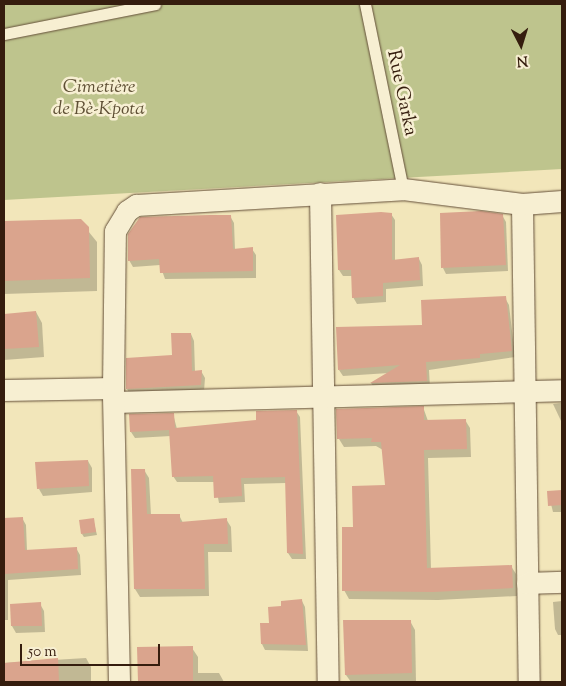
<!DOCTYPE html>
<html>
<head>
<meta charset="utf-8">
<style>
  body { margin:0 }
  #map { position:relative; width:566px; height:686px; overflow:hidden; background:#f2e6ba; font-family:"Sorts Mill Goudy",serif }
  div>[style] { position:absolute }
  .green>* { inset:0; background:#bec48d }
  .shadow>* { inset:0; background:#0003 }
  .building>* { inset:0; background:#daa48d }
  .roads { filter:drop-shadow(0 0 1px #644f39) drop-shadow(0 0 1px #644f39) }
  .service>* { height:11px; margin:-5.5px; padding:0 5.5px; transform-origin:5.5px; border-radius:5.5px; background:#f7efd2 }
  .minor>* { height:21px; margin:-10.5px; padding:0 10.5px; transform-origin:10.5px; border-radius:10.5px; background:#f7efd2 }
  span { translate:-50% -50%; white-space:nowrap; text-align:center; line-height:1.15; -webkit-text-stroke:5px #f7efd2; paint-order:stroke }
  .park-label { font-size:19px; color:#5e4f34; font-style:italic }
  .street-label { font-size:19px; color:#351d0e }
  .frame { position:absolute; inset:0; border:5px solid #351d0e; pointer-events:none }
  .north { position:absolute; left:496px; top:20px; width:50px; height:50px; -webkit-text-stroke:4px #f7efd2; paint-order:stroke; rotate:175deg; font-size:14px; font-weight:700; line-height:20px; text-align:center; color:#351d0e }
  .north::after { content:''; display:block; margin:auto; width:18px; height:22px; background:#351d0e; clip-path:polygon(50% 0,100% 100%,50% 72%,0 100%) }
  .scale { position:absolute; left:20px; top:644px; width:140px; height:22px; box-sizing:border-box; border:2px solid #351d0e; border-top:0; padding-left:6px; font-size:15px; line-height:18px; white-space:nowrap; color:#351d0e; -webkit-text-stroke:4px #f7efd2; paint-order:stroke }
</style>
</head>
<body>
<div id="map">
  <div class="green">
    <i style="clip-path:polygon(4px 4px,562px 4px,562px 169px,4px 200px)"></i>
  </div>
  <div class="shadow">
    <i style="clip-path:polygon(391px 214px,395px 220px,395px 261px,419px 259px,422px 265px,423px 286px,386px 289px,386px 302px,357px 304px,353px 297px,353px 276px,343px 276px,339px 270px,337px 216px)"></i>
    <i style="clip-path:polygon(502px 215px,506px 222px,508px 271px,446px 274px,443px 268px)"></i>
    <i style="clip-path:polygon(230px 216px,234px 223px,235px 250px,252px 249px,256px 255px,256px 278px,165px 279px,160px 265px,133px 267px,129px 260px)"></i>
    <i style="clip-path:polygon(80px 221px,97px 242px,97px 291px,4px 294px,4px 222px)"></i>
    <i style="clip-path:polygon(505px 298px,509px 305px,515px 357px,429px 370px,430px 388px,375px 389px,371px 383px,389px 373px,343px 376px,339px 370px,423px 326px)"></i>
    <i style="clip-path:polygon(36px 312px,42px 323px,44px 357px,4px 360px,4px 315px)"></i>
    <i style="clip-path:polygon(191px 334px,194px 341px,195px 372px,201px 371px,205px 378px,204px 391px,131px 396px,127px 389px,173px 356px)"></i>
    <i style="clip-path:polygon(562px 403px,562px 423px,553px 404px)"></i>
    <i style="clip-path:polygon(423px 407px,428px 421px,465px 420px,470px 428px,471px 457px,428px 458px,431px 569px,511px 566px,516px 574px,517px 596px,438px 600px,349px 599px,344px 590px,354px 528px,387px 486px,383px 450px,376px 446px,344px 447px,339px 439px)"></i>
    <i style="clip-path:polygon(296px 411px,300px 417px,306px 559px,292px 559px,288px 553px,286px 483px,244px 484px,245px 502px,219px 503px,215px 482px,177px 482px,173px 476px,171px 436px,135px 438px,131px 432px,173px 414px,177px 429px,257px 422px)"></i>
    <i style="clip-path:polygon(88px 461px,92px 468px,92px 492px,43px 496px,39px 489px)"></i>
    <i style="clip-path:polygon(144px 470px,149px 478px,151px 515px,179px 515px,183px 523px,226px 519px,231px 527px,232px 552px,208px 552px,209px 596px,140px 597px,135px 589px)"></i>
    <i style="clip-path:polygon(562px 491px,562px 512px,553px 512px,548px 492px)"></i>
    <i style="clip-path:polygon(4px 518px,22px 518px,26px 525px,27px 551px,76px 548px,80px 555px,81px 575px,8px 580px,8px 620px,4px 620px)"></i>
    <i style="clip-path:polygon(93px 519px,97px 535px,84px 537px,82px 534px)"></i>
    <i style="clip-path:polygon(302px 601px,305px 607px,308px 651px,265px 650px,262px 644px,262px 624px,271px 624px,283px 607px)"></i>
    <i style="clip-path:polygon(562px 601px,562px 635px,558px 635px,555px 629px,553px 602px)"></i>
    <i style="clip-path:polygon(40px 604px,44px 611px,45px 632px,16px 633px,12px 626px,11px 605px)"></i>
    <i style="clip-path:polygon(410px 621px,415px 630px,416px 682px,351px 682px,346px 675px)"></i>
    <i style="clip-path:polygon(139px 648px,192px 648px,198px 657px,198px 673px,219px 673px,224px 682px,139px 682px)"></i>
    <i style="clip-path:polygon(86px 658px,91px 667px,91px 682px,4px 682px,4px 663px)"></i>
  </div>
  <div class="building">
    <i style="clip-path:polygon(481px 211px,503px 214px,506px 265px,441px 268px,440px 213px)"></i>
    <i style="clip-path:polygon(381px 212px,392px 213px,392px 260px,419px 257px,420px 280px,383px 283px,383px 296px,352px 298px,351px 270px,338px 270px,336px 215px)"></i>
    <i style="clip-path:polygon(210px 215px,231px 215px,233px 249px,253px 247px,253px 271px,160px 273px,159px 259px,128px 261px,128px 234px,140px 217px)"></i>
    <i style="clip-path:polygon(81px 219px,89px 227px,90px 278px,4px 281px,4px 221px)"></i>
    <i style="clip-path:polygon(506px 296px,512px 351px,480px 354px,480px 358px,426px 362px,427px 381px,370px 383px,400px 365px,338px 370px,336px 327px,422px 325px,421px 300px)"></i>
    <i style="clip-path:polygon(36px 311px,39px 347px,4px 349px,4px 314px)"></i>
    <i style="clip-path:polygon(171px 333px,191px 333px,192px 371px,202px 370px,201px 385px,126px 389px,126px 358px,172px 355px)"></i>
    <i style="clip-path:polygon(424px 406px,424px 420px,466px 419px,467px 449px,424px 450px,427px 568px,512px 565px,513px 588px,433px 592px,342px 591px,342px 527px,353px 527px,352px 486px,385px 485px,381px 442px,371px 442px,372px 438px,337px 439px,336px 409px)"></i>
    <i style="clip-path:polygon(297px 410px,303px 554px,287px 553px,285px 477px,241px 478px,242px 496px,214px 498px,213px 476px,172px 477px,169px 430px,130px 432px,129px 414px,174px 413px,175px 428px,256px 420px,256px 411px)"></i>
    <i style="clip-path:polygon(88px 460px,89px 486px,37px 489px,35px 462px)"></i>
    <i style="clip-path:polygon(131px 469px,145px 469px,147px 514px,180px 514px,180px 522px,227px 518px,228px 544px,204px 544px,205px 589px,134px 589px)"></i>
    <i style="clip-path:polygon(562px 490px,562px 505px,548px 506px,547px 491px)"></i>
    <i style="clip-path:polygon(23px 517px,25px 550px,77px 547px,78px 569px,4px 574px,4px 518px)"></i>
    <i style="clip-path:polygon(94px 518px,96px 532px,81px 534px,79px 520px)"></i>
    <i style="clip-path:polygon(302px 599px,306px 645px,261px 644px,260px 623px,269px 623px,268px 607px,281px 606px,281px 601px)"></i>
    <i style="clip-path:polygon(41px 602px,42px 626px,11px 626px,10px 604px)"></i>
    <i style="clip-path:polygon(343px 620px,411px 620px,412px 673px,345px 675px)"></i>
    <i style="clip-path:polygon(193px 646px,193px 682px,138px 682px,137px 647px)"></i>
    <i style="clip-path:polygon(58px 658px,59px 682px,4px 682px,4px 663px)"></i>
  </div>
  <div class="roads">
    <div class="service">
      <i style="left:365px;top:4px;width:189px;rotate:78.4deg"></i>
      <i style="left:4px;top:34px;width:154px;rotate:-11.2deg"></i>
    </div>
    <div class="minor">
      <i style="left:320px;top:193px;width:489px;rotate:89.1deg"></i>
      <i style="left:522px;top:204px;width:478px;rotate:89.2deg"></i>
      <i style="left:4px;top:390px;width:109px;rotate:-1.1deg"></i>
      <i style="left:114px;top:402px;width:448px;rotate:-1.5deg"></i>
      <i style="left:527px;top:583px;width:35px;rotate:-2deg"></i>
      <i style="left:119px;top:682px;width:294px;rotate:-91.2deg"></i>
      <i style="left:113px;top:388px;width:157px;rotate:-89.3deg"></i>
      <i style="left:115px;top:231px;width:23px;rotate:-59deg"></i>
      <i style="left:127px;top:211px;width:11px;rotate:-34deg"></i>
      <i style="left:136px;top:205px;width:267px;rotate:-3.4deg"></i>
      <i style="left:403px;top:189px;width:120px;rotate:7.2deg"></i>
      <i style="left:522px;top:204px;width:40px;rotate:-4.3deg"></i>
    </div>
  </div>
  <div class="park-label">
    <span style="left:99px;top:99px">Cimetière<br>de Bè-Kpota</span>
  </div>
  <div class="street-label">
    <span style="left:401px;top:93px;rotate:78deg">Rue Garka</span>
  </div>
  <div class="frame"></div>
  <div class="north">N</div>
  <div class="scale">50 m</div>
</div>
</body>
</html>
